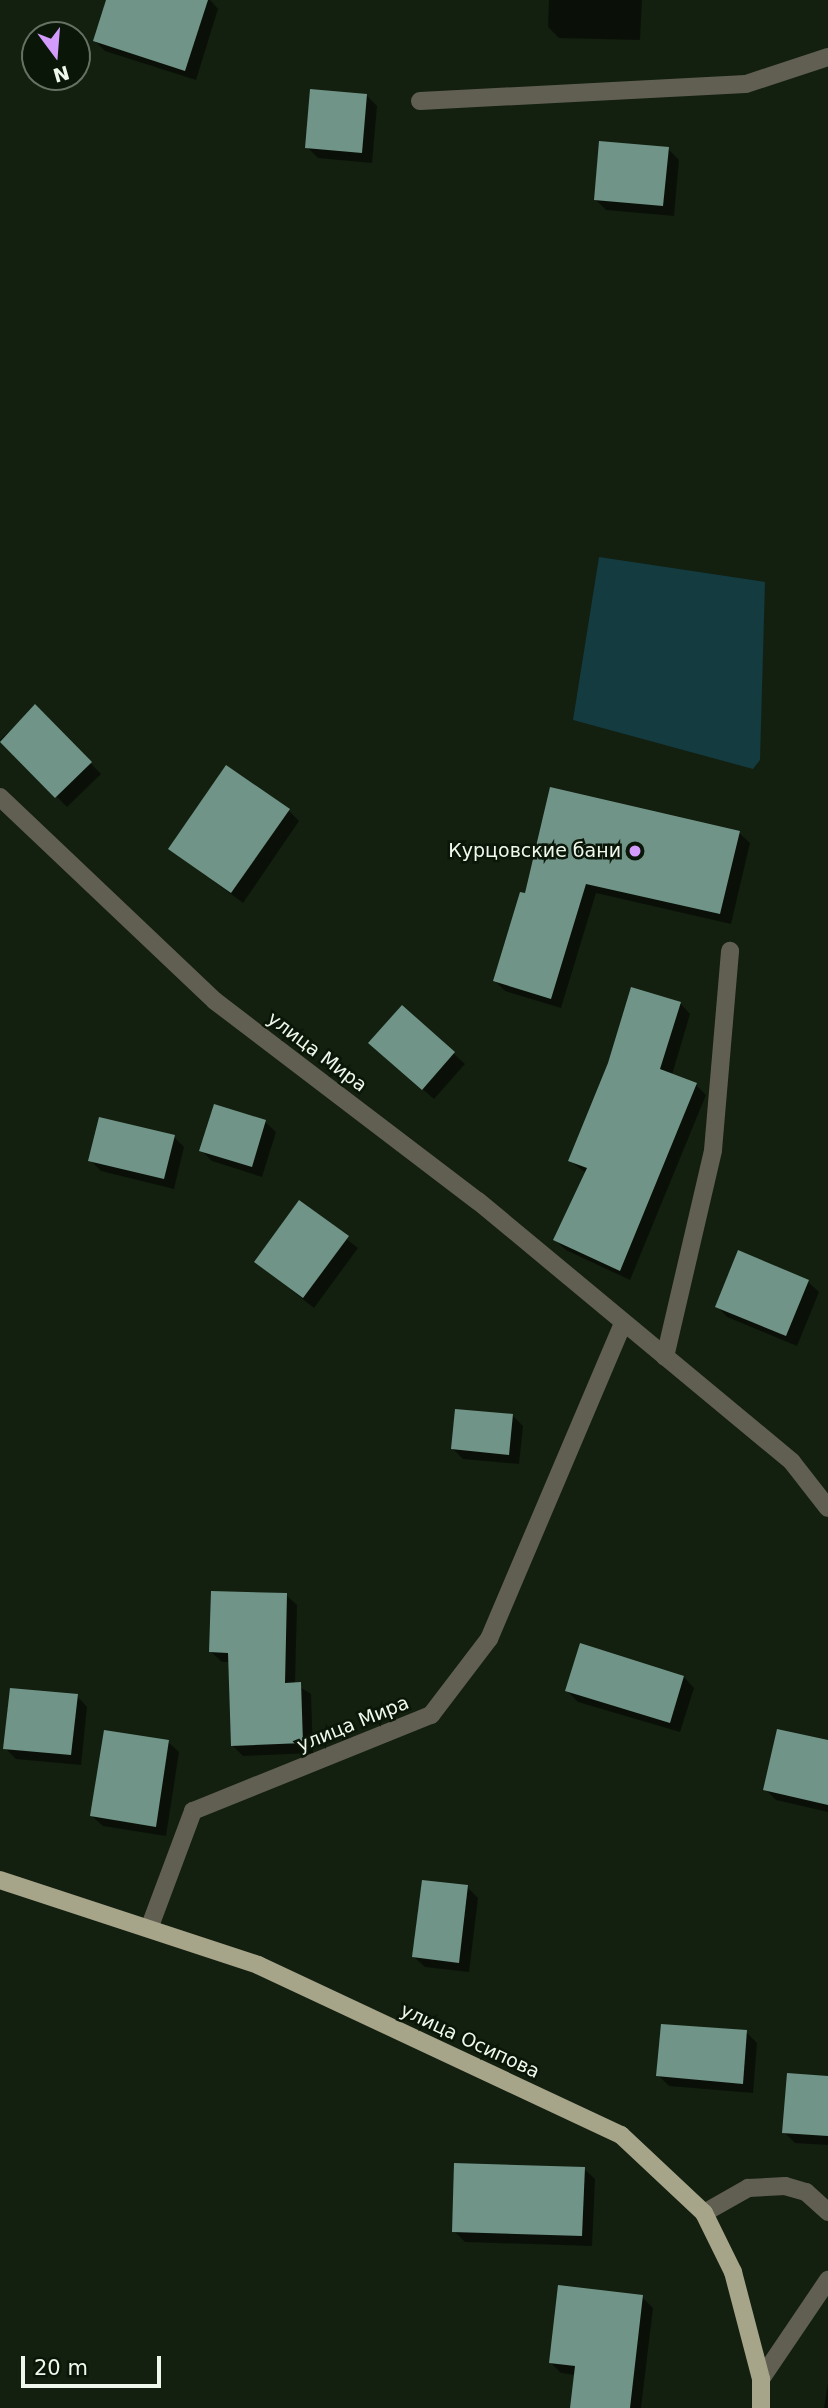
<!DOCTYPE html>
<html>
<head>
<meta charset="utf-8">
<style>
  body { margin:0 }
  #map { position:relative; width:828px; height:2408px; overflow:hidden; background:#131f0f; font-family:"DejaVu Sans",sans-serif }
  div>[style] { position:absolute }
  .water>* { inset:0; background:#133b40 }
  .shadow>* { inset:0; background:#0007 }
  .building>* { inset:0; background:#709488 }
  .minor>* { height:18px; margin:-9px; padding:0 9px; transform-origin:9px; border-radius:9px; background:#605f52 }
  .major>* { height:18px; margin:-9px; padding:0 9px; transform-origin:9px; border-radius:9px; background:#a6a489 }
  .dots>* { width:19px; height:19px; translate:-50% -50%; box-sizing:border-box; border:4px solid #0a1607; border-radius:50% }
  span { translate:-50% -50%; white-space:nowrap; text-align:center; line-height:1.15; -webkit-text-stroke:5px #0a1607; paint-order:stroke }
  .poi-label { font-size:19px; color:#f0f8ed }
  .right { translate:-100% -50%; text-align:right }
  .street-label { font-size:19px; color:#f0f8ed }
  .north { position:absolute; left:21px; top:21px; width:70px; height:70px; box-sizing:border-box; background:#0a1607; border:2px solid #667063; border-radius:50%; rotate:164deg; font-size:19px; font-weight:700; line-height:28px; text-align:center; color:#f0f8ed }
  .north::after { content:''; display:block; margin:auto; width:24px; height:32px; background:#d39cfc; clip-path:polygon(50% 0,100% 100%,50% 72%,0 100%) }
  .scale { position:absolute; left:21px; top:2356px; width:140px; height:32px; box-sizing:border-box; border:4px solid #f0f8ed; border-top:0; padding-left:9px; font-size:21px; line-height:24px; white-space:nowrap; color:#f0f8ed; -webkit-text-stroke:5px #0a1607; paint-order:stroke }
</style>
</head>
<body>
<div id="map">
  <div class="water">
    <i style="clip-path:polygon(599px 557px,765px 582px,760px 760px,753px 769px,573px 720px)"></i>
  </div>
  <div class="shadow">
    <i style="clip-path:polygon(108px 0,210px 0,218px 9px,196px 80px,105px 51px,95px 41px)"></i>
    <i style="clip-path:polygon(549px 0,642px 0,640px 40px,559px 38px,548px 27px)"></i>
    <i style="clip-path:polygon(366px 95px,377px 106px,372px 163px,318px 158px,307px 147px)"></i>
    <i style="clip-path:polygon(668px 149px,679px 160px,674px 216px,606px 210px,595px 199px)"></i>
    <i style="clip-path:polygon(35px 707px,101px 774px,67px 807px,0 740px)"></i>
    <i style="clip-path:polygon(289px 811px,299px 821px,243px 903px,170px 849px)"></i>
    <i style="clip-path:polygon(739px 833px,750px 843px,731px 924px,596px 893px,561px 1008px,505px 991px,495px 981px,526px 895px)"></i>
    <i style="clip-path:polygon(680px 1003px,690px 1014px,672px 1075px,696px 1085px,706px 1095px,630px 1280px,566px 1250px,555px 1240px,586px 1173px,570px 1161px)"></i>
    <i style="clip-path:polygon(402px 1007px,465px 1064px,434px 1099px,381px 1053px)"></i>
    <i style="clip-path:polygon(265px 1122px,276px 1132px,262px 1177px,212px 1161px,201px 1150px)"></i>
    <i style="clip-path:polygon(174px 1137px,184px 1147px,174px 1189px,101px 1171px,90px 1160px)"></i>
    <i style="clip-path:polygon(300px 1203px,358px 1248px,314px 1308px,256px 1262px)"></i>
    <i style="clip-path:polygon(739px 1253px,808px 1282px,819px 1292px,797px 1346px,727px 1317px,717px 1306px)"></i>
    <i style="clip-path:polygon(512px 1415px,523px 1426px,519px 1464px,463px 1459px,452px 1448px)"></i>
    <i style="clip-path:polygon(286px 1595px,297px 1605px,295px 1684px,311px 1694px,313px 1753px,243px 1756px,232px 1745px,230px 1662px,222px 1662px,211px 1652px)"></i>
    <i style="clip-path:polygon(684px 1677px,694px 1688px,680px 1732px,578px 1702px,567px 1691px)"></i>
    <i style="clip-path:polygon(77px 1696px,87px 1707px,81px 1765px,16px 1759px,5px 1748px)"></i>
    <i style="clip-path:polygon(828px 1741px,828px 1812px,776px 1800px,765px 1789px)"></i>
    <i style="clip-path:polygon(168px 1742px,179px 1752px,166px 1836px,103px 1826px,92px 1816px)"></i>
    <i style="clip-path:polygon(467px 1887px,478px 1898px,469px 1972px,425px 1967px,414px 1957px)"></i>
    <i style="clip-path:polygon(746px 2032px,757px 2043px,753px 2093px,669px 2086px,658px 2075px)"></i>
    <i style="clip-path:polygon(828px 2077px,828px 2145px,795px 2143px,784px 2132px)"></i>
    <i style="clip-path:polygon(584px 2169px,595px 2179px,592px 2246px,465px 2242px,454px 2231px)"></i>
    <i style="clip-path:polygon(642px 2297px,653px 2308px,641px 2408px,571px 2408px,575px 2375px,561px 2373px,550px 2362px)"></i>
    <i style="clip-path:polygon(828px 2382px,828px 2408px,824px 2408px)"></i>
  </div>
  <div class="building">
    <i style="clip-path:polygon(106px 0,208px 0,185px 71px,93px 41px)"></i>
    <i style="clip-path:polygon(310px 89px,367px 94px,362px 153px,305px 148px)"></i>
    <i style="clip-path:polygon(599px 141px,669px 147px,663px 206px,594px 200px)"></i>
    <i style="clip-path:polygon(35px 704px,92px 762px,55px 798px,0 742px)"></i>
    <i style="clip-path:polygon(226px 765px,290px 809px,231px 893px,168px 849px)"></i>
    <i style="clip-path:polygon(550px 787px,740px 831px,720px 914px,586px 884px,551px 999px,493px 981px,520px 892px,525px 893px)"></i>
    <i style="clip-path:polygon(631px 987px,681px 1002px,660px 1069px,697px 1083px,620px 1271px,553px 1240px,587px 1168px,568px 1161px,608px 1063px)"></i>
    <i style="clip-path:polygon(402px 1005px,455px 1052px,422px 1090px,368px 1043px)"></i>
    <i style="clip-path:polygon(214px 1104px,266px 1120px,252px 1167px,199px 1151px)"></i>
    <i style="clip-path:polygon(99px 1117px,175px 1135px,164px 1179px,88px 1161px)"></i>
    <i style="clip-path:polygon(299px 1200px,349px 1236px,303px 1298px,254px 1262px)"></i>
    <i style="clip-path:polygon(738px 1250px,809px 1280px,786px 1336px,715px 1307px)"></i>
    <i style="clip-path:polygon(455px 1409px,513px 1414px,509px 1455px,451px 1449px)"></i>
    <i style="clip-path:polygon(211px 1591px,287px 1593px,285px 1683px,301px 1682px,303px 1743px,231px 1746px,228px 1653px,209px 1652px)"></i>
    <i style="clip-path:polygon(580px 1643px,684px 1676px,670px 1723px,565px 1691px)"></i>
    <i style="clip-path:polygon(10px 1688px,78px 1694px,71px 1755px,3px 1749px)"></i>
    <i style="clip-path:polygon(777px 1729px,828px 1740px,828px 1805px,763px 1790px)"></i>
    <i style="clip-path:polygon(104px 1730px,169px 1740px,156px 1827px,90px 1816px)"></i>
    <i style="clip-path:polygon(422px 1880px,468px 1885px,459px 1963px,412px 1957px)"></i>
    <i style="clip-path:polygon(661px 2024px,747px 2030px,743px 2084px,656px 2076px)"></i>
    <i style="clip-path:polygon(787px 2073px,828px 2076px,828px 2136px,782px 2133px)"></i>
    <i style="clip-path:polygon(454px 2163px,585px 2167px,582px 2236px,452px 2232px)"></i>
    <i style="clip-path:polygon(558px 2285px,643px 2295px,630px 2408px,570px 2408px,575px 2366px,549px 2363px)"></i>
  </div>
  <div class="minor">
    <i style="left:420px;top:101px;width:326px;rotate:-3deg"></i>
    <i style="left:746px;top:84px;width:86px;rotate:-18.2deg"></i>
    <i style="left:0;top:797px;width:296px;rotate:43.5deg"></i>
    <i style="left:215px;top:1001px;width:330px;rotate:37.3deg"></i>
    <i style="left:478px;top:1201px;width:408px;rotate:39.7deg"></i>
    <i style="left:792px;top:1462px;width:58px;rotate:52deg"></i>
    <i style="left:665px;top:1357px;width:212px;rotate:-76.9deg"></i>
    <i style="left:713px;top:1150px;width:200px;rotate:-85.1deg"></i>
    <i style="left:150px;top:1926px;width:123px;rotate:-69.5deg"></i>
    <i style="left:193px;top:1811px;width:257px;rotate:-22deg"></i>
    <i style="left:431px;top:1715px;width:96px;rotate:-52.7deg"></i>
    <i style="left:489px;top:1639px;width:342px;rotate:-67deg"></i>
    <i style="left:704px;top:2213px;width:51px;rotate:-29.6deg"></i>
    <i style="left:748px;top:2188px;width:37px;rotate:-3deg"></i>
    <i style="left:785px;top:2186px;width:22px;rotate:16deg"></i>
    <i style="left:806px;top:2192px;width:30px;rotate:42deg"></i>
    <i style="left:761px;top:2379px;width:120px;rotate:-55.9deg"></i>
  </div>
  <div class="major">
    <i style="left:0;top:1880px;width:272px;rotate:18.2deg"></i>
    <i style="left:258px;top:1965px;width:401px;rotate:25.1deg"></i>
    <i style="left:621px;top:2135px;width:114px;rotate:43.2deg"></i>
    <i style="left:704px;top:2213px;width:66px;rotate:63.8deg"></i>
    <i style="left:733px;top:2272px;width:111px;rotate:75.3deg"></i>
    <i style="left:761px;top:2379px;width:29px;rotate:90deg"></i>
  </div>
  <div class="dots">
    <i style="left:635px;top:851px;background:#d39cfc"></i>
  </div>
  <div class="poi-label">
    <span class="right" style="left:621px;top:851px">Курцовские бани</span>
  </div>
  <div class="street-label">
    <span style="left:317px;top:1052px;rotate:37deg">улица Мира</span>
    <span style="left:353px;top:1724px;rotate:-22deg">улица Мира</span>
    <span style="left:470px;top:2041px;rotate:25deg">улица Осипова</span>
  </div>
  <div class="north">N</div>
  <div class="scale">20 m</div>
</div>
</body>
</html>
